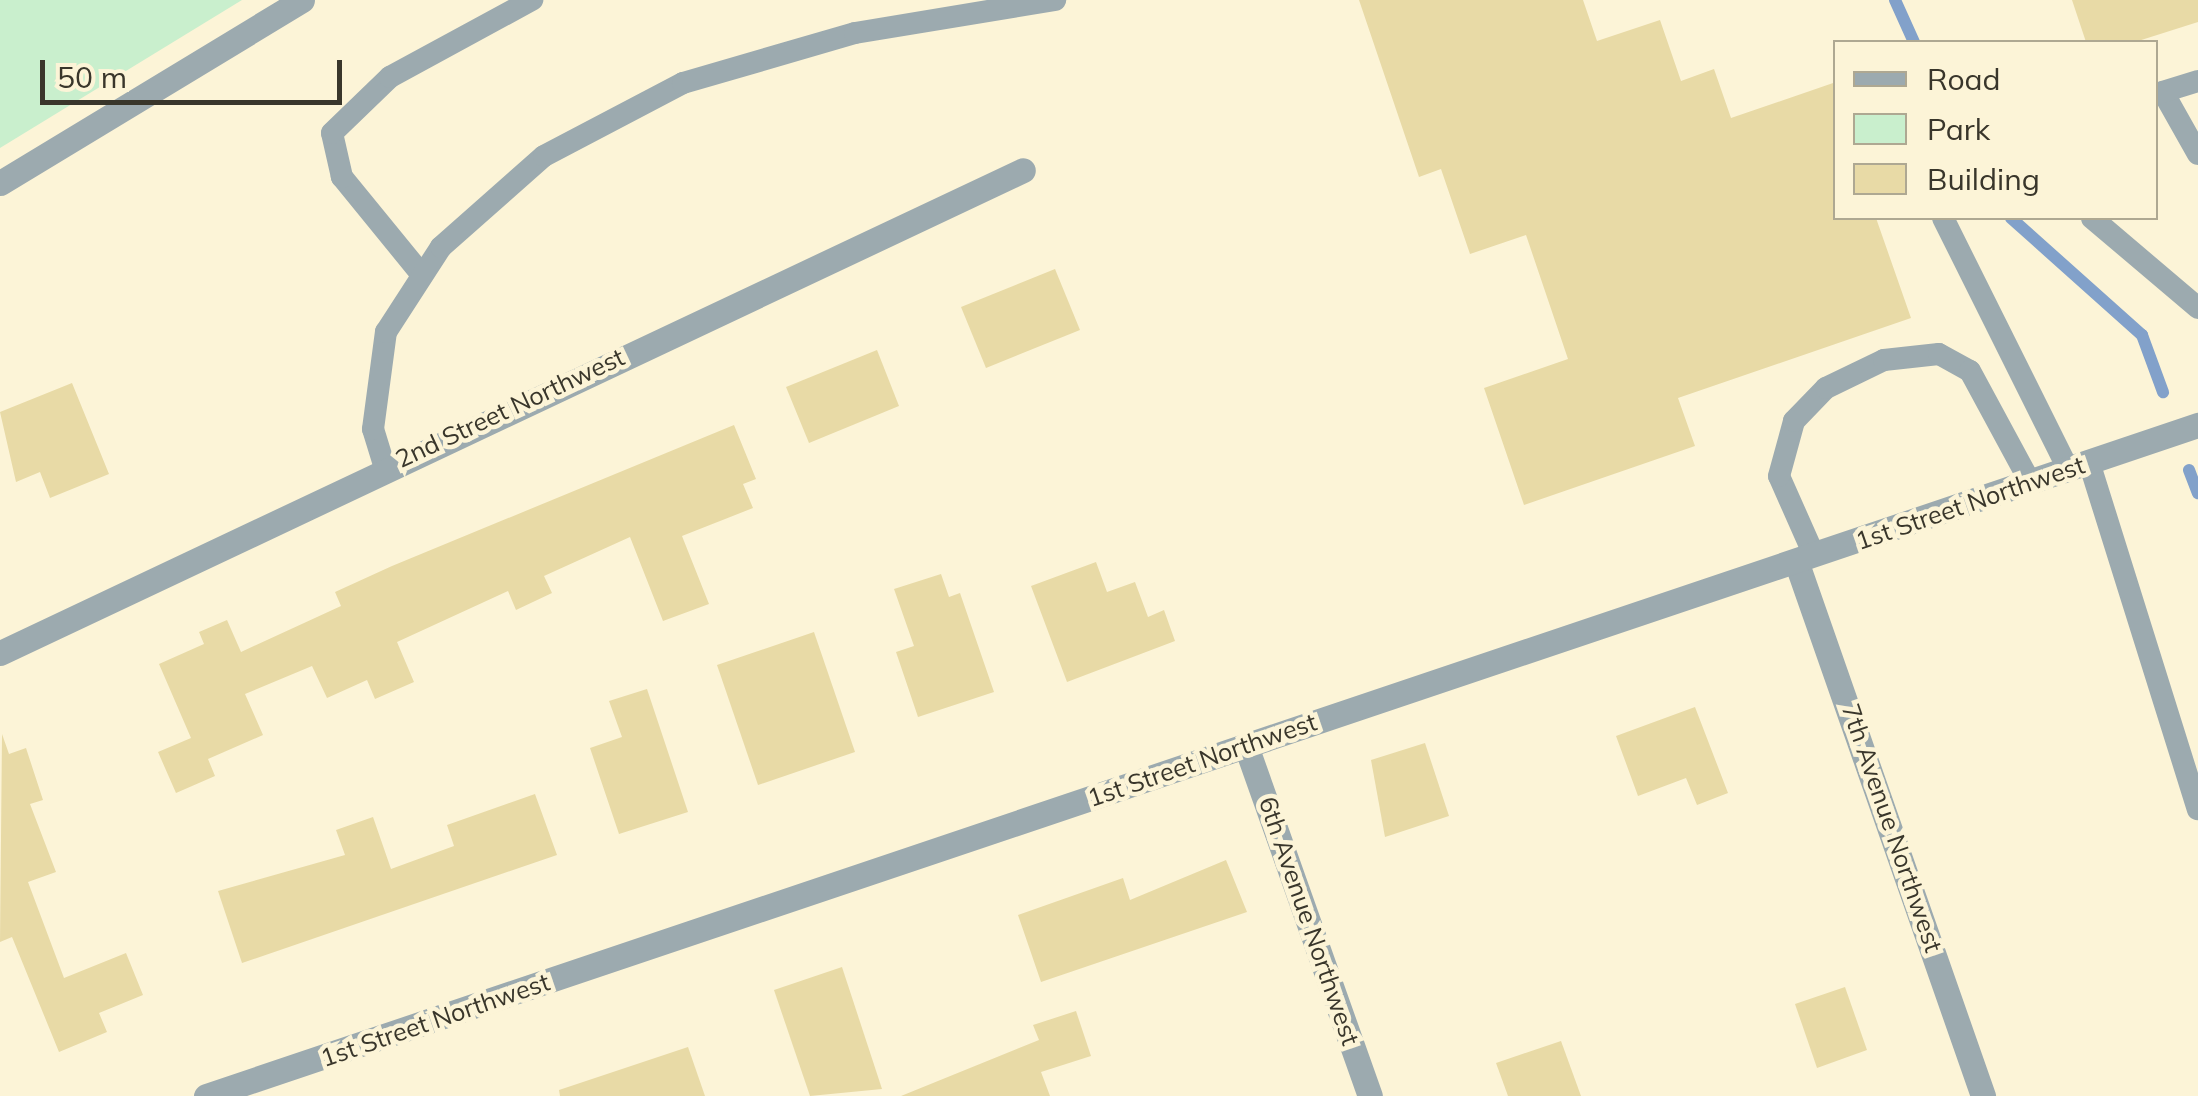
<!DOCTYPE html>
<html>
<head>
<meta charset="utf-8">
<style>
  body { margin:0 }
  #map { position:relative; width:2198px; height:1096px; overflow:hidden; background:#fcf4d7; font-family:Mulish,sans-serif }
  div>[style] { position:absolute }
  .green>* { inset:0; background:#c9efcd }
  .stream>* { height:12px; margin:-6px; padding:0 6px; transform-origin:6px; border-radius:6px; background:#82a1ca }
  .building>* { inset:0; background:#e8daa6 }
  .lane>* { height:22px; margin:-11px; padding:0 11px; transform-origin:11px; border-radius:11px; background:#9caaaf }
  .street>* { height:25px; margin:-12.5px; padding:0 12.5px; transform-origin:12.5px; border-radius:12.5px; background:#9caaaf }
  span { translate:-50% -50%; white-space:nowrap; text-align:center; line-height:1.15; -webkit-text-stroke:9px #fcf4d7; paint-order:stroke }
  .street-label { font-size:25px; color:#39362b }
  .legend { position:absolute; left:1833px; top:40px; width:325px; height:180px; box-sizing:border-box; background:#fcf4d7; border:2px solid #aea892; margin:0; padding:12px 18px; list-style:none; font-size:30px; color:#39362b }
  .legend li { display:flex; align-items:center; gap:20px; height:50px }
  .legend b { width:50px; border:2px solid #aea892 }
  .scale { position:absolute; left:40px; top:60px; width:302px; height:45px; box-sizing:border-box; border:5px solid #39362b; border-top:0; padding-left:12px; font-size:30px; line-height:35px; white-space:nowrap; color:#39362b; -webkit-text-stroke:8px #fcf4d7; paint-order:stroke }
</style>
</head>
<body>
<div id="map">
  <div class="green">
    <i style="clip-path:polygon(0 0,242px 0,0 148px)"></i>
  </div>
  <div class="stream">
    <i style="left:1895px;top:0;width:46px;rotate:65.7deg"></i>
    <i style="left:2011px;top:218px;width:176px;rotate:41.8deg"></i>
    <i style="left:2142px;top:335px;width:61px;rotate:69.8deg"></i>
    <i style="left:2189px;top:470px;width:25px;rotate:69deg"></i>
  </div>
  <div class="building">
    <i style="clip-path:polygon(1359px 0,1583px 0,1597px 41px,1660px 20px,1681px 81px,1714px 69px,1731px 118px,1836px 82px,1836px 218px,1876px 218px,1911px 318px,1678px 398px,1695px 446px,1524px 505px,1484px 388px,1568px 359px,1526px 235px,1470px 254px,1441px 169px,1419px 177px)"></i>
    <i style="clip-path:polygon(2072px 0,2198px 0,2198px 22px,2135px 42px,2086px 42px)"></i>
    <i style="clip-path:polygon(1055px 269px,1080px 330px,986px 368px,961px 307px)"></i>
    <i style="clip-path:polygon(877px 350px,899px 406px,809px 443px,786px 387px)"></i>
    <i style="clip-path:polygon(72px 383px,109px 474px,50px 498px,40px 472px,16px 482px,0 412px)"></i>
    <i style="clip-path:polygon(734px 425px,756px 479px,743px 484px,753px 508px,682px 536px,709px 604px,663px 621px,630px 537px,544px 576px,552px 593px,516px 610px,508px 591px,397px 642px,414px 682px,375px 699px,367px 680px,327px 698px,312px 666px,245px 694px,263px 735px,208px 759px,215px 776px,176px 793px,158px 752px,191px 738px,159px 664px,204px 644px,199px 632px,227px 620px,241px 652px,341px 606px,335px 592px,392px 566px)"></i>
    <i style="clip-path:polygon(1096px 562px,1107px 592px,1135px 582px,1148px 617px,1164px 610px,1175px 641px,1067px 682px,1031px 586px)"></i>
    <i style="clip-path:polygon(941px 574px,949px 597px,960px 593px,994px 692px,918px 717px,896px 652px,914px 646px,894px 589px)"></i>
    <i style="clip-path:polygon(814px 632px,855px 752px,758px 785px,717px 665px)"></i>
    <i style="clip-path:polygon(647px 689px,688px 812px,619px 834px,590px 748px,622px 737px,609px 701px)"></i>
    <i style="clip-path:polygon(1695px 707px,1728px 793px,1697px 805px,1686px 778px,1638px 796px,1616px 736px)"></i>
    <i style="clip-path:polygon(2px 734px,9px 754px,26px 748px,43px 800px,30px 804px,56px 872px,28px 882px,64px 978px,126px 953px,143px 995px,99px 1013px,107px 1032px,59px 1052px,12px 937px,0 942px)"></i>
    <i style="clip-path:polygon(1425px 743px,1449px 816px,1385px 837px,1371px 760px)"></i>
    <i style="clip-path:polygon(535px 794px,557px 855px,242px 963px,218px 891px,345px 855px,336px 830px,373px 817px,391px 869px,454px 846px,447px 825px)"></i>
    <i style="clip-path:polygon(1226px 860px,1247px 912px,1041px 982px,1018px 915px,1123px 878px,1130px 900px)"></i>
    <i style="clip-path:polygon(842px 967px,882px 1089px,810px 1096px,774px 990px)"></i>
    <i style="clip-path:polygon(1845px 987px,1867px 1050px,1817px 1068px,1795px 1004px)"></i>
    <i style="clip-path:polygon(1076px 1011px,1091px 1056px,1041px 1072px,1050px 1096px,901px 1096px,1039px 1040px,1033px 1025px)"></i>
    <i style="clip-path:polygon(1561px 1041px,1581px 1096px,1508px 1096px,1496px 1063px)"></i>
    <i style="clip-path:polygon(688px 1047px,705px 1096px,560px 1096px,559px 1090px)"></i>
  </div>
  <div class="lane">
    <i style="left:2163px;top:92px;width:71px;rotate:60.6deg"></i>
    <i style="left:2156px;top:94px;width:44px;rotate:-17.2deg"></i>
    <i style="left:1943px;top:218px;width:280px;rotate:63.5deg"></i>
    <i style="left:2092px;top:218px;width:139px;rotate:40.3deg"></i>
    <i style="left:422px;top:275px;width:127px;rotate:-129.2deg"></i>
    <i style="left:342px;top:177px;width:45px;rotate:-102.8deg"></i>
    <i style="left:332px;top:133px;width:81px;rotate:-44deg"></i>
    <i style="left:390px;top:77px;width:162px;rotate:-28.5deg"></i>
    <i style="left:2089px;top:462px;width:364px;rotate:72.6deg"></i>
    <i style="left:385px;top:468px;width:41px;rotate:-107.1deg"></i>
    <i style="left:373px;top:429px;width:98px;rotate:-82.4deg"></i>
    <i style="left:386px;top:332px;width:101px;rotate:-57.1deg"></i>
    <i style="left:441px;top:247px;width:137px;rotate:-41.5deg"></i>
    <i style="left:544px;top:156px;width:157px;rotate:-27.7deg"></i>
    <i style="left:683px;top:83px;width:179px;rotate:-16.2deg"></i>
    <i style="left:855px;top:33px;width:203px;rotate:-9.4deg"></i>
    <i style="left:1814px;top:555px;width:86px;rotate:-113.9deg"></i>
    <i style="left:1779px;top:476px;width:57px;rotate:-74.7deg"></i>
    <i style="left:1794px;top:421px;width:46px;rotate:-45.9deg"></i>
    <i style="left:1826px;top:388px;width:64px;rotate:-25.8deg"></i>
    <i style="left:1884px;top:360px;width:55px;rotate:-6.2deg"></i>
    <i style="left:1939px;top:354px;width:35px;rotate:29deg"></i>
    <i style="left:1970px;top:371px;width:126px;rotate:61.6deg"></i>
  </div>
  <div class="street">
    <i style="left:0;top:183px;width:353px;rotate:-31.2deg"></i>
    <i style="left:1796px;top:561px;width:567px;rotate:70.73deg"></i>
    <i style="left:0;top:653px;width:1131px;rotate:-25.27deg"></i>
    <i style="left:1246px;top:746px;width:371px;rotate:70.5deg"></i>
    <i style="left:206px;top:1096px;width:2102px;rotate:-18.62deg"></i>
  </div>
  <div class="street-label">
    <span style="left:510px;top:408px;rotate:-25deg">2nd Street Northwest</span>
    <span style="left:1970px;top:503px;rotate:-19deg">1st Street Northwest</span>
    <span style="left:1202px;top:760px;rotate:-19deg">1st Street Northwest</span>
    <span style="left:1892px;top:828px;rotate:71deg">7th Avenue Northwest</span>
    <span style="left:1309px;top:921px;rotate:71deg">6th Avenue Northwest</span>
    <span style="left:435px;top:1020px;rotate:-19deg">1st Street Northwest</span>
  </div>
  <ul class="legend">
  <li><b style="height:12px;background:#9caaaf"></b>Road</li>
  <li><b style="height:28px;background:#c9efcd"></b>Park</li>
  <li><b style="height:28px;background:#e8daa6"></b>Building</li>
  </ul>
  <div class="scale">50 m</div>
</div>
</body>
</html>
